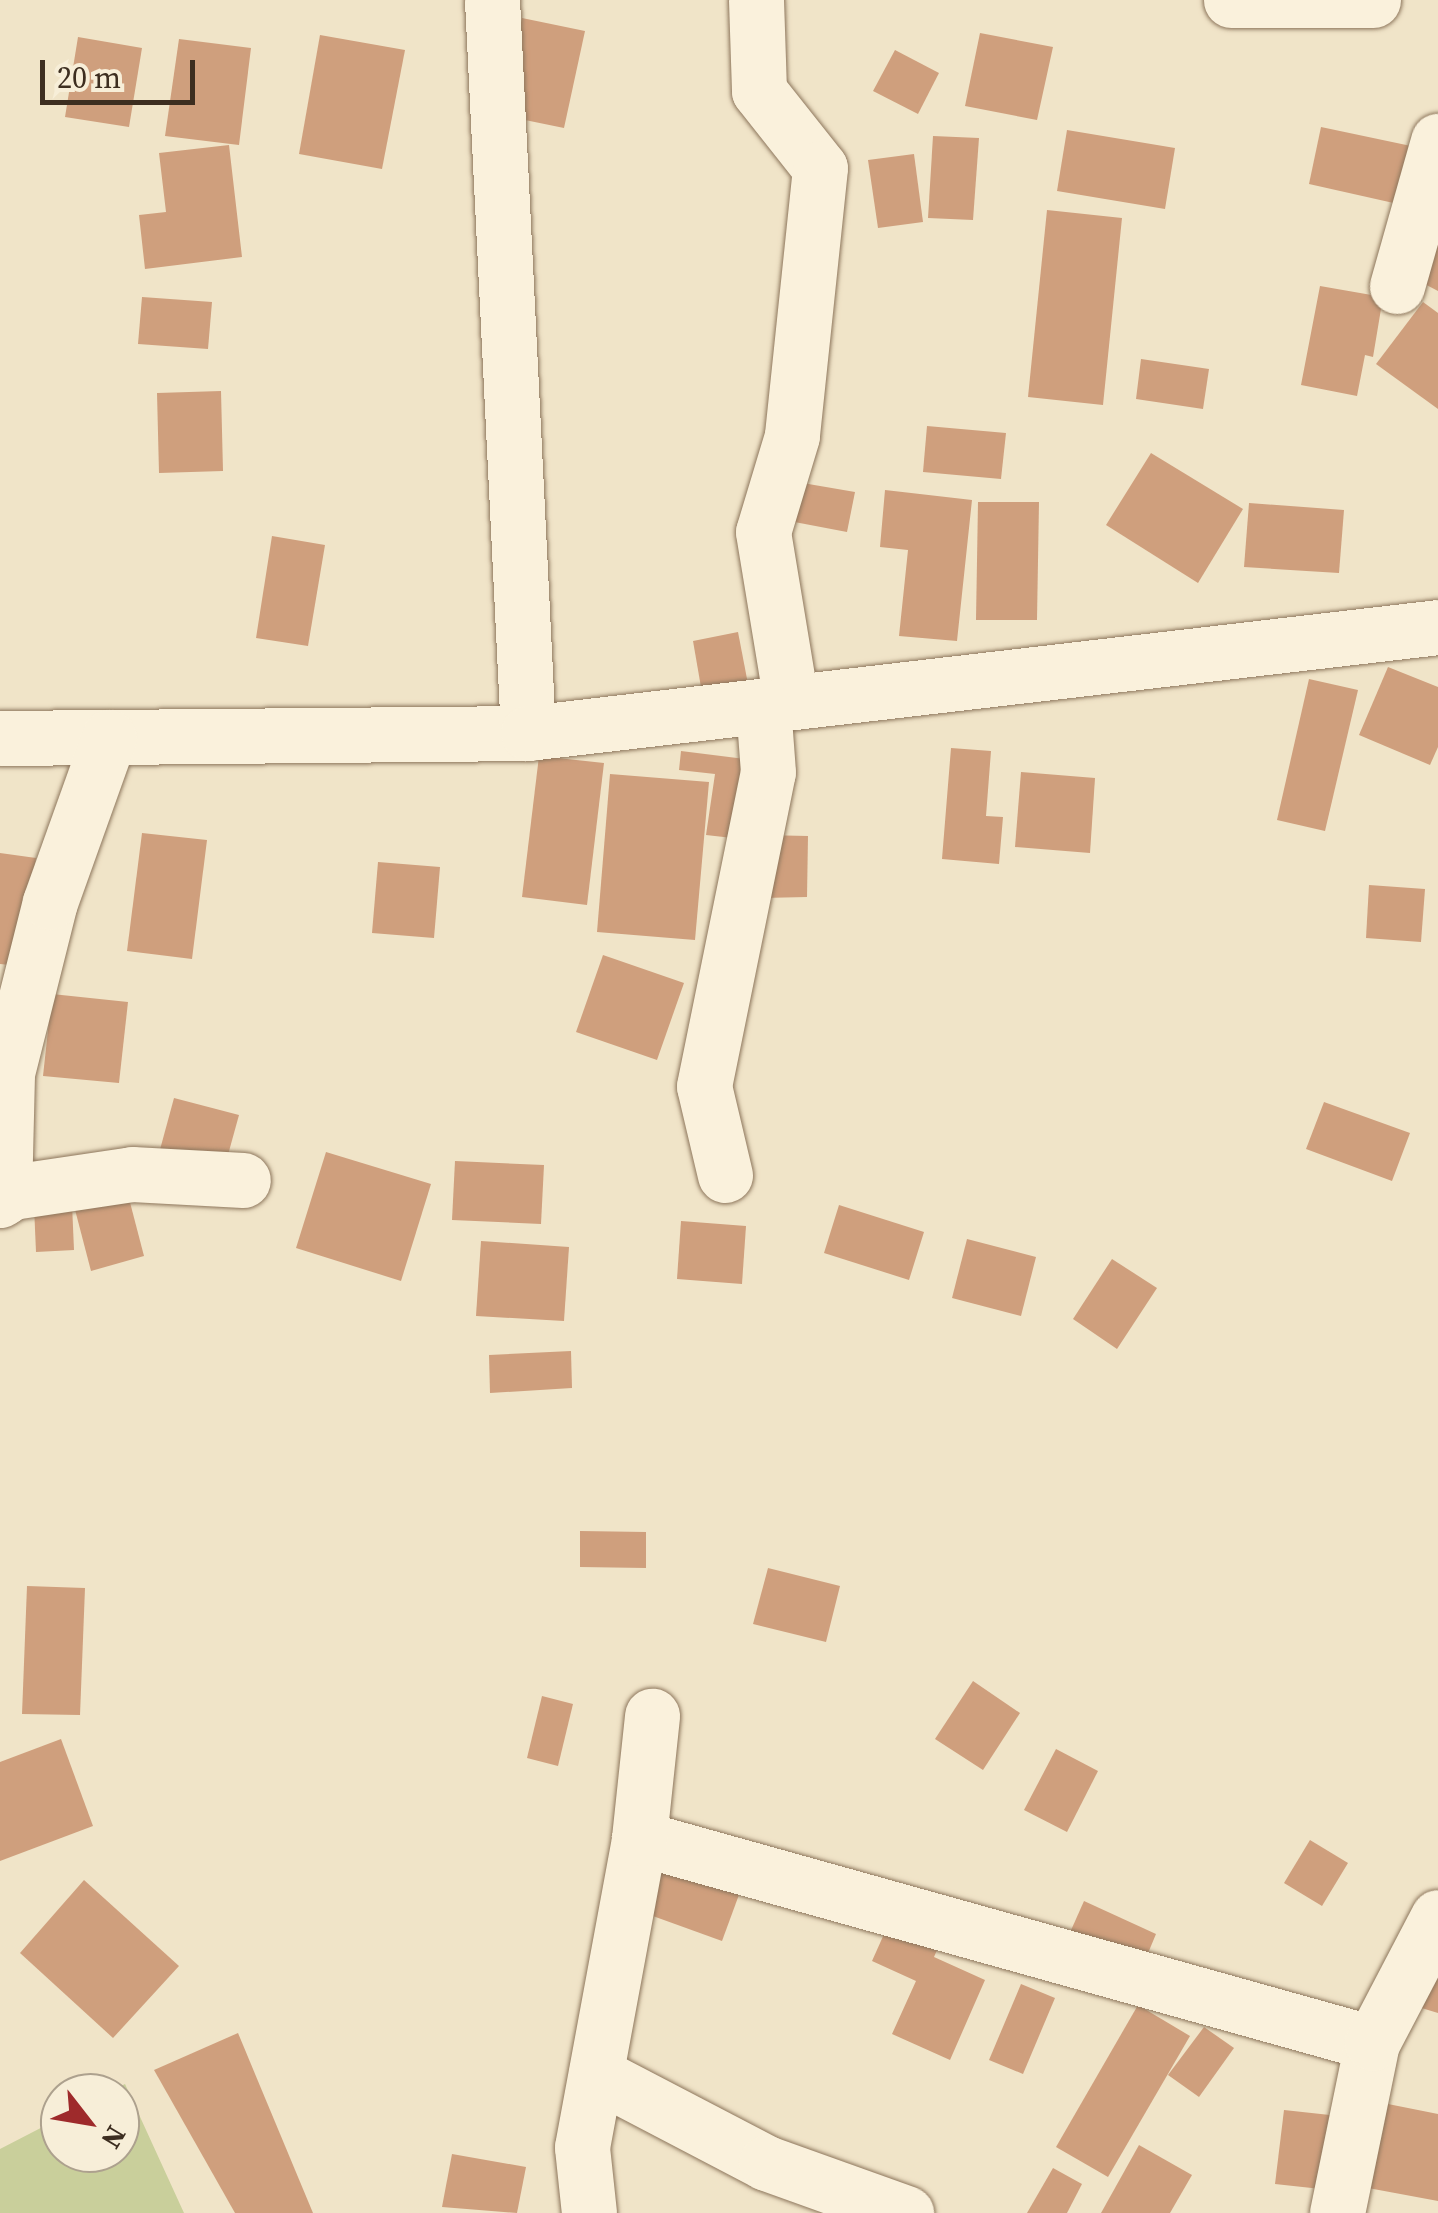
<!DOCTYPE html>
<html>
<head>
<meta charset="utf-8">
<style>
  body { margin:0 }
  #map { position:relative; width:1438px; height:2213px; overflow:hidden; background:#f0e4c8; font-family:"Source Serif 4",serif }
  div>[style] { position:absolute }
  .green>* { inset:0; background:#c9cf9b }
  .building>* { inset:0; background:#cf9f7d }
  .roads { filter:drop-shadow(0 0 2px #8d765c) drop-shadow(0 0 2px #8d765c) }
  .minor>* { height:55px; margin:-27.5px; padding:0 27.5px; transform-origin:27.5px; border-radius:27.5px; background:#faf1dc }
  span { translate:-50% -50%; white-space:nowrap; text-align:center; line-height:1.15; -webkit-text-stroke:9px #f7eed8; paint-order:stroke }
  .north { position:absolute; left:40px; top:2073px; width:100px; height:100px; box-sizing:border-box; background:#f7eed8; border:2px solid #ada18e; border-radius:50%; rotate:121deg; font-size:28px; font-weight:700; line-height:40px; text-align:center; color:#3d2e20 }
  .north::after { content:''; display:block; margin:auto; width:35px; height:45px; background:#9e2a2b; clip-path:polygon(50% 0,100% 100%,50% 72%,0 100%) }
  .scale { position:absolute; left:40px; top:60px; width:155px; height:45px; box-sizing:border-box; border:5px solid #3d2e20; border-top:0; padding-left:12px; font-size:30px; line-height:35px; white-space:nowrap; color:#3d2e20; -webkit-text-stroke:8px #f7eed8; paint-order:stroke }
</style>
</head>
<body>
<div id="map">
  <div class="green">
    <i style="clip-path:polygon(125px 2084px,184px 2213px,0 2213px,0 2149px,60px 2118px,60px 2153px,120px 2153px,120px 2093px,107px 2093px)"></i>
  </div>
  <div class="building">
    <i style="clip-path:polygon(522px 18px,585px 31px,564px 128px,501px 115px)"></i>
    <i style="clip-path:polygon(980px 33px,1053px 47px,1037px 120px,965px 106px)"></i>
    <i style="clip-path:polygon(320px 35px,405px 50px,382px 169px,299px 154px)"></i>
    <i style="clip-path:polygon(78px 37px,142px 48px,129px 127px,65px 117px)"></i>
    <i style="clip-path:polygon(179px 39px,251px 48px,239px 145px,165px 136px)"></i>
    <i style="clip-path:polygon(895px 50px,939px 73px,918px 114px,873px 91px)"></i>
    <i style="clip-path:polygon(1321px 127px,1411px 146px,1398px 204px,1309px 184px)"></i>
    <i style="clip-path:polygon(1067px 130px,1175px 148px,1165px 209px,1057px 191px)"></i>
    <i style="clip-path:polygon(933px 136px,979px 138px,973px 220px,928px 218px)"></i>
    <i style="clip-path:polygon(229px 145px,242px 257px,145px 269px,139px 215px,166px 212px,159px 153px)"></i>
    <i style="clip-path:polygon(914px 154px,923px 222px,878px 228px,868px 160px)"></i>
    <i style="clip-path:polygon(1047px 210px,1122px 218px,1103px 405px,1028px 397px)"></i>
    <i style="clip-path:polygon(1438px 234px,1438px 291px,1415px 279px)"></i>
    <i style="clip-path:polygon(1320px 286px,1383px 297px,1373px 357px,1365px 355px,1357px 396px,1301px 385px)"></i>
    <i style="clip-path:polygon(142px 297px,212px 302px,208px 349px,138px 344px)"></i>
    <i style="clip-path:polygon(1423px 302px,1438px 313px,1438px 409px,1376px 364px)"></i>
    <i style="clip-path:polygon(1141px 359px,1209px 369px,1203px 409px,1136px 399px)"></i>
    <i style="clip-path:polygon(221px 391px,223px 471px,159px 473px,157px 393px)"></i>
    <i style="clip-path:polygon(927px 426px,1006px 433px,1001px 479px,923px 472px)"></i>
    <i style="clip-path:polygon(1151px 453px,1243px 509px,1198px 583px,1106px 525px)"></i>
    <i style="clip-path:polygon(791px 481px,855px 492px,847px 532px,784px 520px)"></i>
    <i style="clip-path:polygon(885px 490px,972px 500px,957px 641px,899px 636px,908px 550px,880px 547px)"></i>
    <i style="clip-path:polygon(978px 502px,1039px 502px,1037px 620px,976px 620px)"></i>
    <i style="clip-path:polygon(1249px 503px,1344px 510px,1339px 573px,1244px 567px)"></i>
    <i style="clip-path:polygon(272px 536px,325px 545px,308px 646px,256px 638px)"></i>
    <i style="clip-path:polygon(738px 632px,748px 684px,702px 693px,693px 641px)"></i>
    <i style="clip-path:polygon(1388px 667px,1438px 687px,1438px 747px,1430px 765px,1359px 735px)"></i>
    <i style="clip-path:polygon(1309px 679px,1358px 690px,1325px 831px,1277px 820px)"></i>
    <i style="clip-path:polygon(951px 748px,991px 751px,986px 816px,1003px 817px,999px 864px,942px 859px)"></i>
    <i style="clip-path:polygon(681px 751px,761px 761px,750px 840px,706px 835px,715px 774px,679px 770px)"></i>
    <i style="clip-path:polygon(539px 756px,604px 763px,587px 905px,522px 897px)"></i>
    <i style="clip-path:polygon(1021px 772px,1095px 778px,1090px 853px,1015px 847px)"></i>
    <i style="clip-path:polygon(610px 774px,709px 782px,695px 940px,597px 932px)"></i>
    <i style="clip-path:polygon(142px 833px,207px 840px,192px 959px,127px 951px)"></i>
    <i style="clip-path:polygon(762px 835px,808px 836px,807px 897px,760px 898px)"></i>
    <i style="clip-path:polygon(0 853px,36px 858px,20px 966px,0 964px)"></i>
    <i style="clip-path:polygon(378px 862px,440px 867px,434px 938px,372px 933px)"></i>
    <i style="clip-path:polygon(1369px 885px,1425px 889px,1421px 942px,1366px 938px)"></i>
    <i style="clip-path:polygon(603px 955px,684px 983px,657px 1060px,576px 1032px)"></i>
    <i style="clip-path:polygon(52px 994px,128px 1002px,119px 1083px,43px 1076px)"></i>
    <i style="clip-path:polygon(174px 1098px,239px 1115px,223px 1173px,158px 1157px)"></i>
    <i style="clip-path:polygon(1324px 1102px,1410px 1133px,1392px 1181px,1306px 1149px)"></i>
    <i style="clip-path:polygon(326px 1152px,431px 1184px,401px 1281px,296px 1248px)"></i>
    <i style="clip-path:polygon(455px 1161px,544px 1165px,541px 1224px,452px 1220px)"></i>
    <i style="clip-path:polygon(126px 1187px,144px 1256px,91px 1271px,73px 1202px)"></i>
    <i style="clip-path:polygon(72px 1204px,74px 1250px,36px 1252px,34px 1206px)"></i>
    <i style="clip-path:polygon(839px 1205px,924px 1232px,909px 1280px,824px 1253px)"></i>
    <i style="clip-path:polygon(681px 1221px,746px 1226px,742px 1284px,677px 1279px)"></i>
    <i style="clip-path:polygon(967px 1239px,1036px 1257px,1021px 1316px,952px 1298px)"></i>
    <i style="clip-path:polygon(481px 1241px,569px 1247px,564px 1321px,476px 1316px)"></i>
    <i style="clip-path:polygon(1112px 1259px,1157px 1288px,1117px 1349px,1073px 1319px)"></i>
    <i style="clip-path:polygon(571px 1351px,572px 1388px,490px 1393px,489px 1355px)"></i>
    <i style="clip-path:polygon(580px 1531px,646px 1532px,646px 1568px,580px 1567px)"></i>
    <i style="clip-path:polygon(768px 1568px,840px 1586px,826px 1642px,753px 1624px)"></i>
    <i style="clip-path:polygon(27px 1586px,85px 1588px,80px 1715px,22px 1714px)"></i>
    <i style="clip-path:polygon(973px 1681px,1020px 1713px,983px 1770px,935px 1739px)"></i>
    <i style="clip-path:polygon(542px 1696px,573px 1704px,558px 1766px,527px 1758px)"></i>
    <i style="clip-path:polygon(61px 1739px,93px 1826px,0 1861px,0 1762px)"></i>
    <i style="clip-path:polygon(1056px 1749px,1098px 1771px,1067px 1832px,1024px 1810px)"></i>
    <i style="clip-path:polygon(1310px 1840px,1348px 1863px,1322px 1906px,1284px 1883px)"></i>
    <i style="clip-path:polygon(658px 1861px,740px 1892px,722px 1941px,639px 1911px)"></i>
    <i style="clip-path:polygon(84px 1880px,179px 1966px,113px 2038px,20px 1953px)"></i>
    <i style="clip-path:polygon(1084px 1901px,1156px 1934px,1141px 1970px,1068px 1937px)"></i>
    <i style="clip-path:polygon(893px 1914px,943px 1936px,934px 1957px,985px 1980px,950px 2060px,892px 2034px,916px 1981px,872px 1961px)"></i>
    <i style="clip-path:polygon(1438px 1973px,1438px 2013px,1405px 2003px)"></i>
    <i style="clip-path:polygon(1021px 1984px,1055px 1998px,1023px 2074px,989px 2060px)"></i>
    <i style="clip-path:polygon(1138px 2005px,1190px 2036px,1108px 2177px,1056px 2147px)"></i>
    <i style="clip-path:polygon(1204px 2027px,1234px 2048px,1199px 2097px,1168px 2075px)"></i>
    <i style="clip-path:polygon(238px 2033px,313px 2213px,235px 2213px,154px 2070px)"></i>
    <i style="clip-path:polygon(1368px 2100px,1438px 2114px,1438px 2201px,1352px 2185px)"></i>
    <i style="clip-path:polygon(1284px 2110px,1339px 2116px,1330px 2190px,1275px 2184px)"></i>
    <i style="clip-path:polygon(1139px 2145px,1192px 2175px,1170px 2213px,1101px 2213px)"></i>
    <i style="clip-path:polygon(452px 2154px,526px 2167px,517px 2213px,442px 2207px)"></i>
    <i style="clip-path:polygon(1053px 2168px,1082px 2184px,1067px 2213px,1027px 2213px)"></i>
  </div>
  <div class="roads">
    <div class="minor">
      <i style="left:492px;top:0;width:734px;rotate:87.19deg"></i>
      <i style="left:756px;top:0;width:91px;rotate:88.1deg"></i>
      <i style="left:759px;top:91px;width:98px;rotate:51.6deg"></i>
      <i style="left:820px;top:168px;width:269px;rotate:96deg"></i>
      <i style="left:792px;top:436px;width:100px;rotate:106.8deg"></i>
      <i style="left:763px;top:532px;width:172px;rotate:80.6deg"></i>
      <i style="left:1231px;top:0;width:142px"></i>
      <i style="left:1397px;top:286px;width:151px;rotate:-74.2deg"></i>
      <i style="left:0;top:738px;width:528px;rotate:-0.54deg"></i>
      <i style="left:528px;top:733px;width:916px;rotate:-6.64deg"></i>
      <i style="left:725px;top:1175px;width:91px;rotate:-103.3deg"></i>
      <i style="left:704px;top:1086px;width:320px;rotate:-78.5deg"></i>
      <i style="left:768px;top:772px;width:66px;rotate:-94.3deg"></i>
      <i style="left:4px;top:1197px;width:124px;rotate:-88.6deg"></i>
      <i style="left:7px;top:1073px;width:176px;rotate:-75.9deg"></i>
      <i style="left:50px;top:902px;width:175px;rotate:-70.3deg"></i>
      <i style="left:0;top:1200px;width:14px;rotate:-34deg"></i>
      <i style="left:12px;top:1192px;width:121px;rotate:-8.5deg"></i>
      <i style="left:132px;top:1174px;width:111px;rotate:3.1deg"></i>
      <i style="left:639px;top:1838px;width:761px;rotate:15.62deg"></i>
      <i style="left:596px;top:2074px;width:192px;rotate:27.6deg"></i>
      <i style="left:766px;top:2163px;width:149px;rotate:19.7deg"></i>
      <i style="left:589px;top:2213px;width:66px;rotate:-96.1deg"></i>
      <i style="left:582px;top:2147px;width:314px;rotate:-79.5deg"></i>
      <i style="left:639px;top:1838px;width:123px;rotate:-83.9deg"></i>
      <i style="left:1337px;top:2213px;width:174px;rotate:-78.4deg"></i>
      <i style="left:1372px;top:2043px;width:142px;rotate:-62.4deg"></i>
    </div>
  </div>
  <div class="north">N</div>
  <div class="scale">20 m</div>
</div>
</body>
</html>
